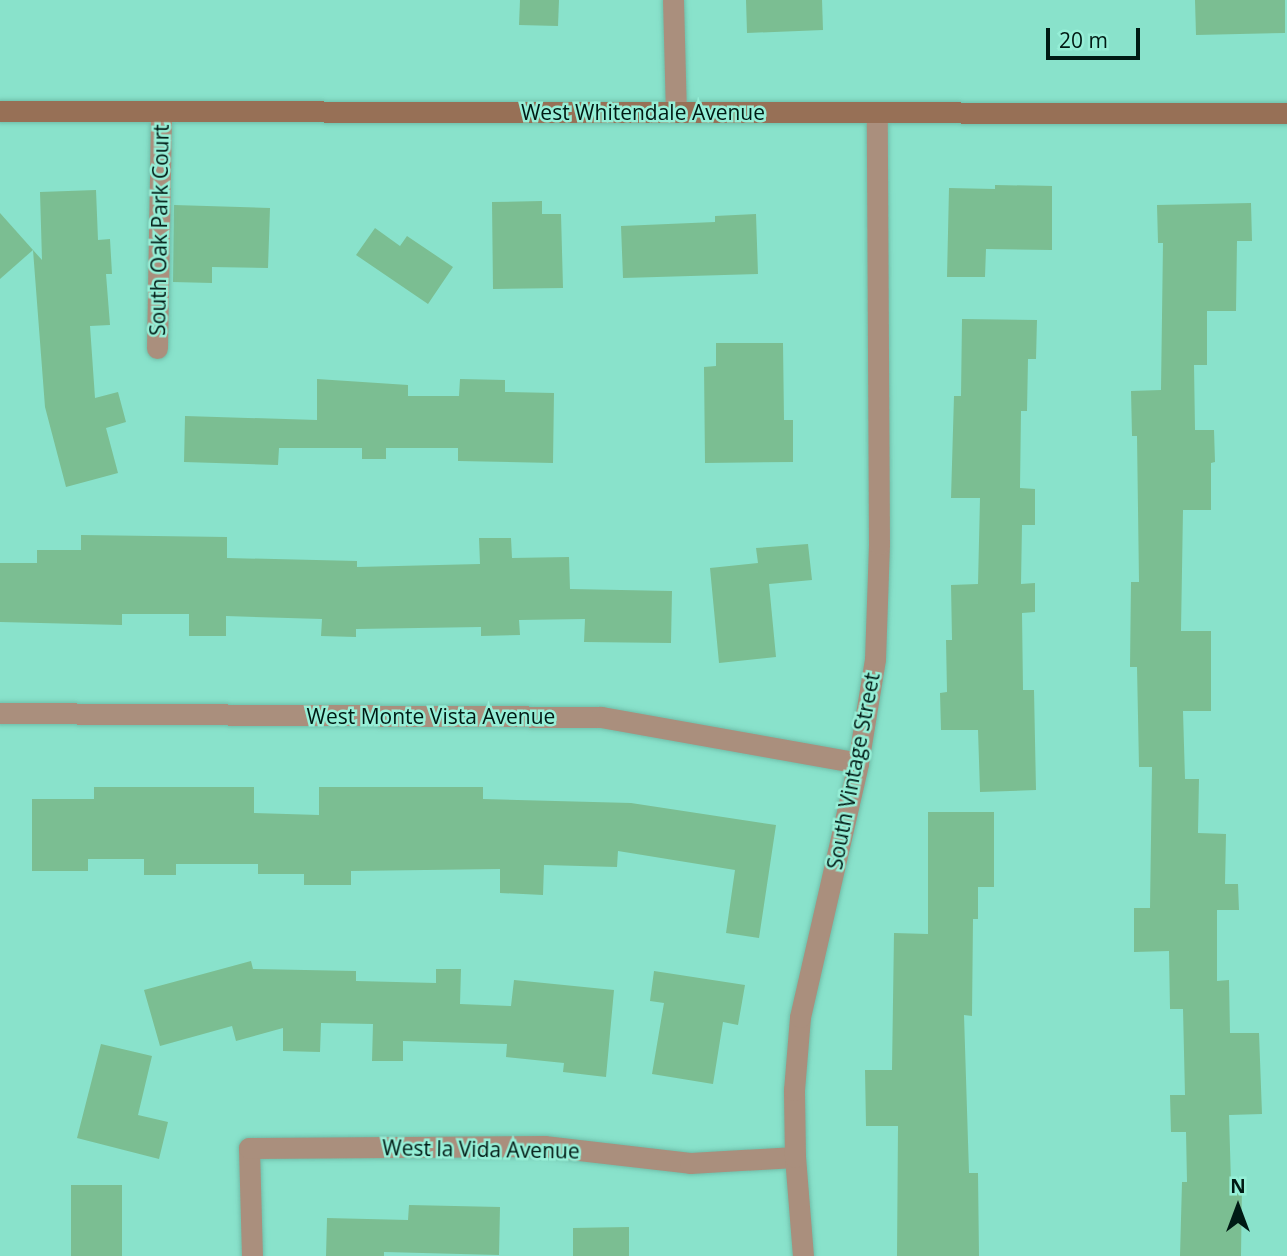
<!DOCTYPE html>
<html>
<head>
<meta charset="utf-8">
<style>
  body { margin:0 }
  #map { position:relative; width:1287px; height:1256px; overflow:hidden; background:#89e2cb; font-family:"Open Sans",sans-serif }
  div>[style] { position:absolute }
  .building>* { inset:0; background:#7bbe92 }
  .roads { filter:drop-shadow(0 0 2px #70beaa) drop-shadow(0 0 2px #70beaa) }
  .street>* { height:21px; margin:-10.5px; padding:0 10.5px; transform-origin:10.5px; border-radius:10.5px; background:#aa8f7d }
  .secondary>* { height:21px; margin:-10.5px; padding:0 10.5px; transform-origin:10.5px; border-radius:10.5px; background:#977056 }
  span { translate:-50% -50%; white-space:nowrap; text-align:center; line-height:1.15; -webkit-text-stroke:5px #96efd7; paint-order:stroke }
  .street-label { font-size:21px; color:#001a14 }
  .north { position:absolute; left:1203px; top:1172px; width:70px; height:70px; -webkit-text-stroke:5px #96efd7; paint-order:stroke; rotate:0deg; font-size:19px; font-weight:700; line-height:28px; text-align:center; color:#001a14 }
  .north::after { content:''; display:block; margin:auto; width:24px; height:32px; background:#001a14; clip-path:polygon(50% 0,100% 100%,50% 72%,0 100%) }
  .scale { position:absolute; left:1046px; top:28px; width:94px; height:32px; box-sizing:border-box; border:4px solid #001a14; border-top:0; padding-left:9px; font-size:21px; line-height:24px; white-space:nowrap; color:#001a14; -webkit-text-stroke:5px #96efd7; paint-order:stroke }
</style>
</head>
<body>
<div id="map">
  <div class="building">
    <i style="clip-path:polygon(520px 0,559px 0,558px 26px,519px 25px)"></i>
    <i style="clip-path:polygon(746px 0,822px 0,823px 30px,747px 33px)"></i>
    <i style="clip-path:polygon(1195px 0,1285px 0,1285px 33px,1196px 35px)"></i>
    <i style="clip-path:polygon(995px 185px,1052px 186px,1052px 250px,986px 249px,985px 277px,947px 277px,949px 188px,995px 189px)"></i>
    <i style="clip-path:polygon(96px 190px,98px 240px,110px 239px,112px 274px,106px 274px,110px 325px,90px 326px,95px 398px,118px 392px,126px 422px,106px 428px,118px 473px,66px 487px,45px 407px,33px 250px,42px 260px,40px 192px)"></i>
    <i style="clip-path:polygon(542px 201px,542px 214px,561px 214px,563px 288px,493px 289px,492px 202px)"></i>
    <i style="clip-path:polygon(1251px 203px,1252px 241px,1237px 241px,1236px 311px,1207px 311px,1207px 365px,1194px 365px,1195px 430px,1214px 430px,1215px 462px,1211px 463px,1211px 510px,1183px 510px,1181px 631px,1211px 631px,1211px 711px,1183px 711px,1185px 779px,1199px 779px,1198px 833px,1226px 834px,1225px 884px,1238px 884px,1239px 910px,1217px 910px,1217px 981px,1229px 980px,1230px 1033px,1259px 1033px,1262px 1114px,1229px 1115px,1231px 1183px,1242px 1183px,1241px 1256px,1180px 1256px,1182px 1182px,1187px 1182px,1186px 1132px,1171px 1132px,1170px 1095px,1185px 1095px,1183px 1009px,1170px 1009px,1169px 951px,1134px 952px,1134px 908px,1150px 908px,1152px 767px,1139px 767px,1137px 667px,1130px 667px,1131px 582px,1139px 582px,1137px 436px,1132px 436px,1131px 391px,1161px 390px,1163px 243px,1158px 243px,1157px 205px)"></i>
    <i style="clip-path:polygon(174px 205px,270px 208px,268px 268px,212px 267px,212px 283px,173px 282px)"></i>
    <i style="clip-path:polygon(0 213px,33px 250px,0 279px)"></i>
    <i style="clip-path:polygon(756px 214px,758px 274px,623px 278px,621px 226px,715px 222px,715px 216px)"></i>
    <i style="clip-path:polygon(375px 228px,400px 246px,407px 236px,453px 267px,428px 304px,356px 255px)"></i>
    <i style="clip-path:polygon(962px 319px,1037px 320px,1036px 359px,1028px 359px,1027px 411px,1021px 411px,1020px 488px,1035px 489px,1035px 525px,1022px 525px,1021px 584px,1035px 583px,1035px 612px,1022px 613px,1023px 690px,1034px 690px,1036px 790px,980px 792px,978px 730px,941px 730px,940px 693px,947px 692px,946px 640px,952px 640px,951px 585px,978px 584px,980px 498px,951px 498px,954px 396px,961px 396px)"></i>
    <i style="clip-path:polygon(716px 343px,783px 343px,784px 420px,793px 420px,793px 462px,705px 463px,704px 367px,716px 366px)"></i>
    <i style="clip-path:polygon(317px 379px,408px 385px,408px 396px,459px 396px,460px 379px,505px 380px,505px 392px,554px 393px,553px 463px,458px 461px,458px 448px,386px 448px,386px 459px,362px 459px,362px 448px,279px 448px,278px 465px,184px 462px,185px 416px,317px 420px)"></i>
    <i style="clip-path:polygon(81px 535px,227px 537px,227px 558px,357px 561px,357px 567px,480px 564px,479px 538px,511px 538px,512px 558px,569px 557px,570px 589px,672px 591px,671px 643px,584px 642px,585px 619px,519px 620px,520px 635px,481px 636px,481px 627px,356px 629px,356px 637px,321px 636px,322px 619px,226px 616px,226px 636px,189px 636px,189px 614px,122px 614px,122px 625px,0 622px,0 563px,37px 563px,37px 550px,81px 550px)"></i>
    <i style="clip-path:polygon(808px 544px,812px 580px,769px 584px,776px 657px,719px 663px,710px 568px,758px 563px,756px 548px)"></i>
    <i style="clip-path:polygon(94px 787px,254px 787px,254px 813px,319px 815px,319px 787px,483px 787px,483px 799px,631px 803px,776px 825px,759px 938px,726px 933px,735px 870px,618px 851px,617px 867px,544px 865px,543px 895px,500px 893px,500px 869px,351px 871px,351px 885px,304px 885px,304px 874px,258px 874px,258px 864px,176px 864px,176px 875px,144px 875px,144px 859px,88px 859px,88px 871px,32px 871px,32px 799px,94px 799px)"></i>
    <i style="clip-path:polygon(928px 812px,994px 812px,994px 887px,978px 887px,978px 919px,973px 919px,972px 1016px,964px 1015px,969px 1173px,978px 1173px,979px 1256px,897px 1256px,898px 1126px,866px 1126px,865px 1070px,892px 1070px,894px 933px,928px 934px)"></i>
    <i style="clip-path:polygon(251px 961px,253px 969px,356px 971px,356px 981px,436px 983px,436px 969px,461px 969px,460px 1004px,511px 1006px,514px 980px,614px 990px,606px 1077px,563px 1072px,564px 1063px,506px 1057px,507px 1044px,403px 1041px,403px 1061px,372px 1061px,373px 1024px,321px 1023px,320px 1052px,283px 1051px,283px 1028px,236px 1041px,232px 1026px,160px 1046px,144px 990px)"></i>
    <i style="clip-path:polygon(654px 971px,745px 985px,738px 1025px,723px 1022px,713px 1084px,652px 1074px,664px 1003px,650px 1001px)"></i>
    <i style="clip-path:polygon(101px 1044px,152px 1056px,138px 1115px,168px 1122px,159px 1159px,77px 1138px)"></i>
    <i style="clip-path:polygon(71px 1185px,122px 1185px,122px 1256px,71px 1256px)"></i>
    <i style="clip-path:polygon(409px 1205px,500px 1207px,499px 1255px,384px 1252px,384px 1256px,326px 1256px,327px 1218px,408px 1220px)"></i>
    <i style="clip-path:polygon(629px 1227px,629px 1256px,573px 1256px,573px 1228px)"></i>
  </div>
  <div class="roads">
    <div class="street">
      <i style="left:673px;top:0;width:112px;rotate:88.5deg"></i>
      <i style="left:157px;top:348px;width:236px;rotate:-89deg"></i>
      <i style="left:0;top:713px;width:601px;rotate:0.38deg"></i>
      <i style="left:601px;top:717px;width:261px;rotate:10.1deg"></i>
      <i style="left:252px;top:1256px;width:108px;rotate:-91.6deg"></i>
      <i style="left:249px;top:1148px;width:295px;rotate:-0.4deg"></i>
      <i style="left:544px;top:1146px;width:147px;rotate:6.6deg"></i>
      <i style="left:690px;top:1163px;width:105px;rotate:-3.3deg"></i>
      <i style="left:803px;top:1256px;width:99px;rotate:-94.6deg"></i>
      <i style="left:795px;top:1157px;width:67px;rotate:-90.9deg"></i>
      <i style="left:794px;top:1090px;width:73px;rotate:-85.3deg"></i>
      <i style="left:800px;top:1017px;width:261px;rotate:-77.1deg"></i>
      <i style="left:858px;top:763px;width:105px;rotate:-80.7deg"></i>
      <i style="left:875px;top:659px;width:115px;rotate:-88deg"></i>
      <i style="left:879px;top:544px;width:431px;rotate:-90.3deg"></i>
    </div>
    <div class="secondary">
      <i style="left:0;top:111px;width:1287px;rotate:0.09deg"></i>
    </div>
  </div>
  <div class="street-label">
    <span style="left:643px;top:112px">West Whitendale Avenue</span>
    <span style="left:159px;top:230px;rotate:-89deg">South Oak Park Court</span>
    <span style="left:431px;top:716px">West Monte Vista Avenue</span>
    <span style="left:853px;top:771px;rotate:-79deg">South Vintage Street</span>
    <span style="left:481px;top:1149px;rotate:1deg">West la Vida Avenue</span>
  </div>
  <div class="north">N</div>
  <div class="scale">20 m</div>
</div>
</body>
</html>
